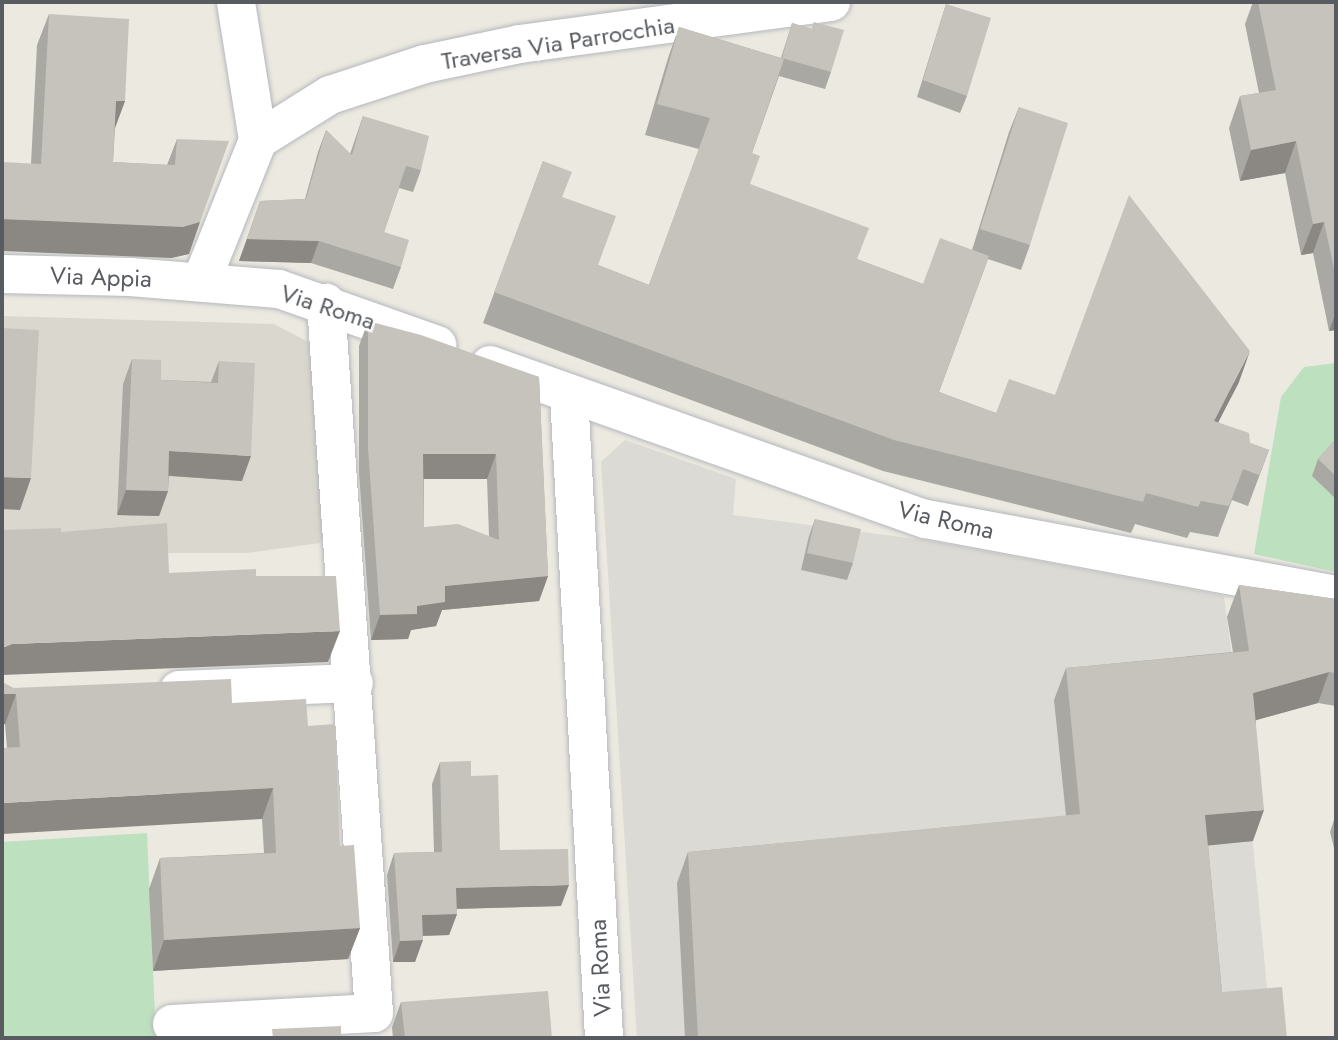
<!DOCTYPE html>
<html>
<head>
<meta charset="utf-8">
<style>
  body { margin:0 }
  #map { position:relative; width:1338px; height:1040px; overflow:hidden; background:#ebe9e0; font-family:Jost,sans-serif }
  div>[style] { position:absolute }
  .industrial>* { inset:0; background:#dcdad4 }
  .education>* { inset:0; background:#dad8ce }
  .green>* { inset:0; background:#bde1bf }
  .roads { filter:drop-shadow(0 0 2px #b5b7bc) drop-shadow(0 0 2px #b5b7bc) }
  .minor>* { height:38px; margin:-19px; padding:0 19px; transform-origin:19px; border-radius:19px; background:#fff }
  .wall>* { inset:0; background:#aaa8a3 }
  .shaded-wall>* { inset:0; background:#8b8884 }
  .building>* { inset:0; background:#c6c3bd }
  span { translate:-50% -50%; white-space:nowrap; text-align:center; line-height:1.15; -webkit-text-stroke:5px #fff; paint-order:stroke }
  .street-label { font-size:24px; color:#585b60 }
  .frame { position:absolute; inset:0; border:4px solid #585b60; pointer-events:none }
</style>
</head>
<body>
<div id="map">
  <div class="industrial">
    <i style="clip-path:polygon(625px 440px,736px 479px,733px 515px,931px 541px,1224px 596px,1243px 742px,1272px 1038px,637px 1038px,601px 462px)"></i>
  </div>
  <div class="education">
    <i style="clip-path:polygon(2px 316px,274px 324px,316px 346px,330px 525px,320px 543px,246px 553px,2px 553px)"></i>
  </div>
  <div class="green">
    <i style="clip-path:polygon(1336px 363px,1336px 572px,1254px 554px,1281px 397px,1304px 367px)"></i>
    <i style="clip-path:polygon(147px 833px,156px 1038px,2px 1038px,2px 842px)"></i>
  </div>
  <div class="roads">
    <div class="minor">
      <i style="left:258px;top:140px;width:85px;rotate:-32deg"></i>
      <i style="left:330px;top:95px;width:100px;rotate:-18.1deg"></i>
      <i style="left:425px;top:64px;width:97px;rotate:-11.9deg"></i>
      <i style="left:520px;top:44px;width:314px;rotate:-7.7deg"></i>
      <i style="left:2px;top:274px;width:128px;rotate:1.3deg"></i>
      <i style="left:130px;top:277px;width:149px;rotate:4.6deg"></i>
      <i style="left:279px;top:289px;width:168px;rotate:19.5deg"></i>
      <i style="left:201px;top:282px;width:153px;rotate:-68.1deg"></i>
      <i style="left:258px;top:140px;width:140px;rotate:-99.1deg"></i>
      <i style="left:490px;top:365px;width:462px;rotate:19.5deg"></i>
      <i style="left:926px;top:519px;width:417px;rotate:10.5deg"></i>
      <i style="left:569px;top:395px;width:644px;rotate:86.88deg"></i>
      <i style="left:179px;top:690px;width:175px;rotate:-2.3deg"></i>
      <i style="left:172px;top:1024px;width:202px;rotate:-3.1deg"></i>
      <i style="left:374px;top:1013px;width:712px;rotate:-93.87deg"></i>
    </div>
  </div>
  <div class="wall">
    <i style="clip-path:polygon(1253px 2px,1336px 2px,1336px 330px,1329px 331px,1313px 253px,1301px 255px,1285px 173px,1240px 181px,1229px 128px,1240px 96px,1259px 93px,1245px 24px)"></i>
    <i style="clip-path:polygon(946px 4px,967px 96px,960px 113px,917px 97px)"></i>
    <i style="clip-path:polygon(49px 14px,125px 101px,115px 128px,113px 162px,167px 165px,177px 139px,189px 254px,171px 258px,31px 164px,37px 45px)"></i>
    <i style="clip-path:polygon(814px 22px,831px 72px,825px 89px,779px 76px,752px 153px,750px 184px,857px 259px,923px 284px,972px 250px,1009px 132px,1019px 107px,1030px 245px,1021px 270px,988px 259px,939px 392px,996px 413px,1055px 395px,1239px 382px,1218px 422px,1250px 443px,1269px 450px,1248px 506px,1232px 500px,1218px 537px,1190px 532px,1187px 538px,1135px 524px,1131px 533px,883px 471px,483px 323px,543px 161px,598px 265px,649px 285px,699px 149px,645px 135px,668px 58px,679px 27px,781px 58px,792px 23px,812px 29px)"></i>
    <i style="clip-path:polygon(363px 116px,421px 170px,413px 192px,399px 188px,384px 232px,401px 267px,393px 289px,311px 263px,239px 261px,260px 201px,305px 199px,318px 152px,326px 130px,350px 154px)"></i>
    <i style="clip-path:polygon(evenodd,368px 321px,539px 377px,548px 576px,539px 601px,442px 610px,436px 626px,411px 630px,408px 639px,371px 640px,359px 473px,359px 346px,368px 321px,424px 479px,487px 479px,489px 536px,424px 527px,424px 479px)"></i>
    <i style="clip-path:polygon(132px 359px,161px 380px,211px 382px,219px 361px,242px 481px,169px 476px,168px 491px,159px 516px,117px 515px,123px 384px)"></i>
    <i style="clip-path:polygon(1336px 439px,1336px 499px,1312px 476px,1318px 459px)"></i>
    <i style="clip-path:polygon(815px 519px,853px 563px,847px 580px,801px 570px,809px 536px)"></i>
    <i style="clip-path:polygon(1239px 585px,1336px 599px,1336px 706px,1318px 703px,1256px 720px,1253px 841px,1208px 845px,1222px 992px,1287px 1038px,685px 1038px,677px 883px,688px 852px,1066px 816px,1054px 700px,1066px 668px,1233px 652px,1227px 617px)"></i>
    <i style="clip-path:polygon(2px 682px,13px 688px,232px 703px,308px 726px,340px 846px,360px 928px,348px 959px,153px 971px,149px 889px,160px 858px,264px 853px,262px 819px,7px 748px,5px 724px,2px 725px)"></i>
    <i style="clip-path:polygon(440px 762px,471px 776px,500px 850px,561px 906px,457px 909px,457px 914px,449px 935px,423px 936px,415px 962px,393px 962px,387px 875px,394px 853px,434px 852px,432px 784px)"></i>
    <i style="clip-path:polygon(1336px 814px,1336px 856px,1330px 832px)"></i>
    <i style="clip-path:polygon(401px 1002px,552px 1038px,393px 1038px,392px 1027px)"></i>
  </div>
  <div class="shaded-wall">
    <i style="clip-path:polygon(116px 101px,125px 101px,113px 133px)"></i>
    <i style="clip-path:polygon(1296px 141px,1285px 173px,1240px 181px,1251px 150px)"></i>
    <i style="clip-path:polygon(2px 219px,200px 222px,189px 254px,171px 258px,2px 251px)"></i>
    <i style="clip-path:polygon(1324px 222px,1313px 253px,1301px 255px,1313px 224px)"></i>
    <i style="clip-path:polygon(247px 239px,319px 241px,311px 263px,239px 261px)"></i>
    <i style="clip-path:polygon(1336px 312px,1336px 330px,1329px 331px)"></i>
    <i style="clip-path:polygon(1250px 351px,1239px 382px,1203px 452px,1214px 421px)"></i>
    <i style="clip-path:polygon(169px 451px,251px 456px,242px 481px,160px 475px)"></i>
    <i style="clip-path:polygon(423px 454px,496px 454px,487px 479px,414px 479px)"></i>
    <i style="clip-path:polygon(2px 477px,31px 478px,20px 510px,2px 509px)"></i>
    <i style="clip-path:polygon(126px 490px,168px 491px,159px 516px,117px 515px)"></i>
    <i style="clip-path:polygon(548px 576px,539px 601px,442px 610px,436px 626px,411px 630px,408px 639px,371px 640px,380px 615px,417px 606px,445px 586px)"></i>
    <i style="clip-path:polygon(340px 631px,328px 662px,2px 675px,2px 648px,12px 644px)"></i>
    <i style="clip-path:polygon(1329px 672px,1318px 703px,1242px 724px,1253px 693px)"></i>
    <i style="clip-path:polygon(2px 694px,16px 694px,5px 724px,2px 725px)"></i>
    <i style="clip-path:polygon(273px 788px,262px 819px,2px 834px,2px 803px)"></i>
    <i style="clip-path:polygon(1264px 810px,1253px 841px,1194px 847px,1205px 815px)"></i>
    <i style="clip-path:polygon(569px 885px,561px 906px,448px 909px,456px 888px)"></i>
    <i style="clip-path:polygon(457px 914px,449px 935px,414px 936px,422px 915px)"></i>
    <i style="clip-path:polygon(360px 928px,348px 959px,153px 971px,164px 940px)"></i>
    <i style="clip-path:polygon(423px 940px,415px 962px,393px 962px,400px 941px)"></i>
  </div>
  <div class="building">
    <i style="clip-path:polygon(1258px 2px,1336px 2px,1336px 278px,1324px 222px,1313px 224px,1296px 141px,1251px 150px,1240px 96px,1276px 90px)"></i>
    <i style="clip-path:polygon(946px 4px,991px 18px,967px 96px,923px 80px)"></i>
    <i style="clip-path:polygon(49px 14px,129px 19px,125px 101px,116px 101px,113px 162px,175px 165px,177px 139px,229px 141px,200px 222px,183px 227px,2px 219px,2px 162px,41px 164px)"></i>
    <i style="clip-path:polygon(814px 22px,844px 30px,831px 72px,782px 58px,792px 23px,812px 29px)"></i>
    <i style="clip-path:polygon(679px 27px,784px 59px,752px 153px,760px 156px,750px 184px,869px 228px,857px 259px,923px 284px,940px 238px,989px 256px,939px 392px,996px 413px,1009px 379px,1055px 395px,1129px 195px,1250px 351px,1214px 421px,1249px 433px,1250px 443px,1269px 450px,1259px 475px,1243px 469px,1229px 506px,1201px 501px,1198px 507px,1146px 493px,1143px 502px,894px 440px,494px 292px,543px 161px,572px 172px,562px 197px,616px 216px,598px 265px,649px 285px,710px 118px,657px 104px)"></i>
    <i style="clip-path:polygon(1019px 107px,1068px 123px,1030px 245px,980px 229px)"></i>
    <i style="clip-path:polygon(363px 116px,429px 136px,421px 170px,406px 166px,384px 232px,409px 240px,401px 267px,319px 241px,247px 239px,260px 201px,306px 199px,326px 130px,352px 155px)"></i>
    <i style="clip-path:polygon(evenodd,368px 321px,421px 335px,539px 377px,548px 576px,445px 586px,445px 602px,417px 606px,417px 614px,380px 615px,368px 448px,368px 321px,423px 454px,496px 454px,499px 540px,458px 524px,424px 527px,423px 454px)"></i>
    <i style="clip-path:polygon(2px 328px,39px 330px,31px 478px,2px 477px)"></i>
    <i style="clip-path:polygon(132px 359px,161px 360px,161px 380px,218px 383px,219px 361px,255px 363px,251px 456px,169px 451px,168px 491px,126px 490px)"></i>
    <i style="clip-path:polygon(1336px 439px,1336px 476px,1318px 459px)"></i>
    <i style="clip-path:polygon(815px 519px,861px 529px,853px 563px,807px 553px)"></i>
    <i style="clip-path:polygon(167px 523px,169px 573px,256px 569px,256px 576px,336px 576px,340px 631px,12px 644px,2px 648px,2px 530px,61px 528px,61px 532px)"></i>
    <i style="clip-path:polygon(1239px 585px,1336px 599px,1336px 673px,1329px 672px,1253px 693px,1264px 810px,1205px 815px,1222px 992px,1282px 987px,1287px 1038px,698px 1038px,688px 852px,1080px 814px,1066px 668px,1249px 651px)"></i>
    <i style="clip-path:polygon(231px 679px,232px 703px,306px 699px,308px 726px,335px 724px,340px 846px,354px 845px,360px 928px,164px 940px,160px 858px,276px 853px,273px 788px,2px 803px,2px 748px,20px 747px,16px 694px,2px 694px,2px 682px,13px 688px)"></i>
    <i style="clip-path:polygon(471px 761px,471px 776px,498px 775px,500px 850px,568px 849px,569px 885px,456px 888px,457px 914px,422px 915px,423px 940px,400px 941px,394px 853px,442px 852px,440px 762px)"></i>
    <i style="clip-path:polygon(548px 991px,552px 1038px,405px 1038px,401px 1002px)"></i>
    <i style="clip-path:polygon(341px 1026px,341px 1038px,273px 1038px,272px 1029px)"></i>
  </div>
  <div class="street-label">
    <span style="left:558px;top:43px;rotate:-9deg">Traversa Via Parrocchia</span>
    <span style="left:101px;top:277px;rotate:2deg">Via Appia</span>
    <span style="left:328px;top:307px;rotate:18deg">Via Roma</span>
    <span style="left:946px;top:520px;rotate:13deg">Via Roma</span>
    <span style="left:600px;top:968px;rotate:-93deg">Via Roma</span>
  </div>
  <div class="frame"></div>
</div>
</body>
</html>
